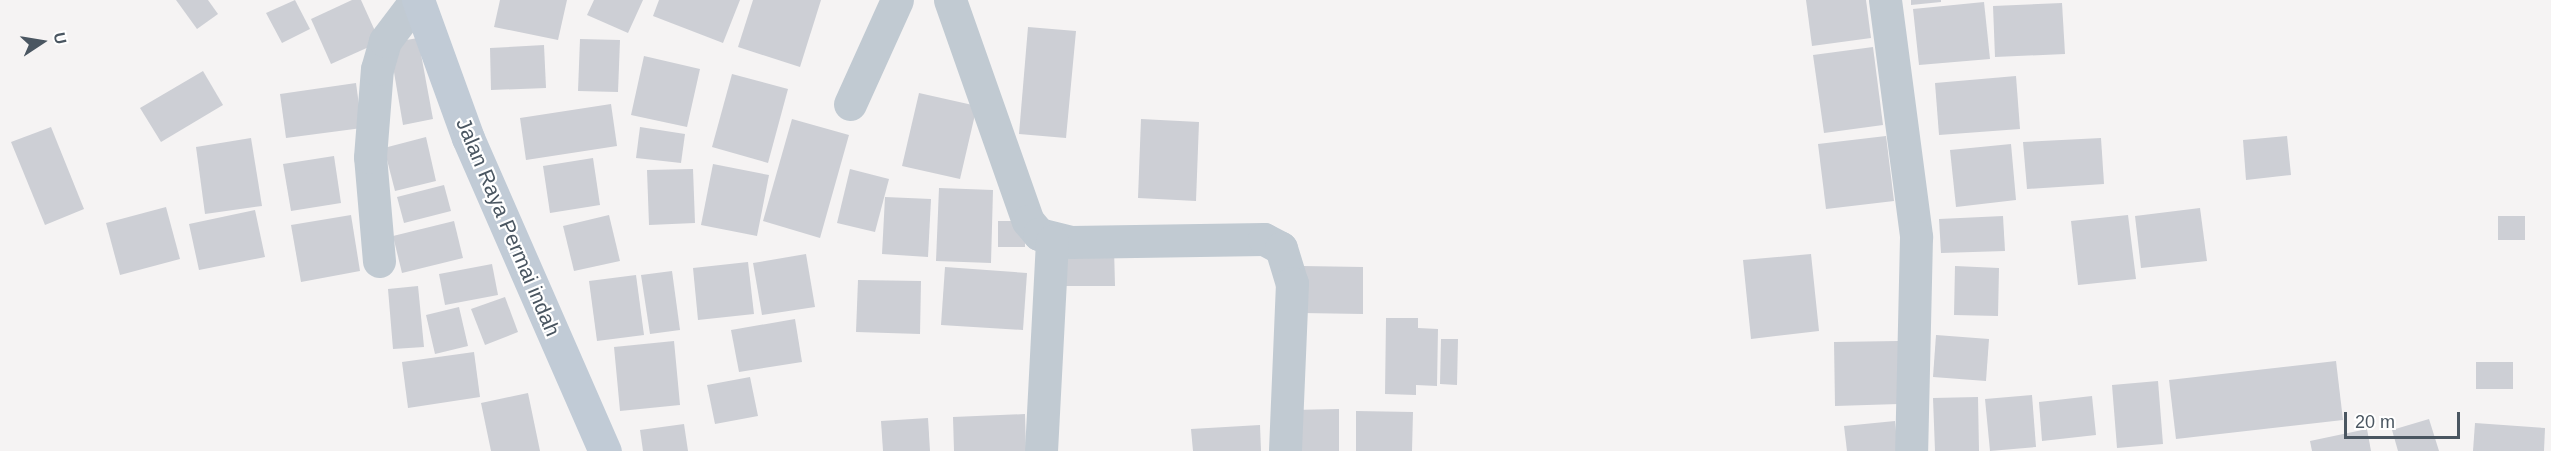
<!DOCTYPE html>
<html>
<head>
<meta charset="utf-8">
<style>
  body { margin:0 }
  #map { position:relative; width:2551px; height:451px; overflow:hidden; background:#f5f3f3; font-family:Helvetica,sans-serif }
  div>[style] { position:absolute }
  .building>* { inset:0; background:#cdcfd5 }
  .street>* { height:33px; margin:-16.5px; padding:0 16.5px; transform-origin:16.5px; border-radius:16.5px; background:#c1cad2 }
  .secondary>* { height:33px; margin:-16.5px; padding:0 16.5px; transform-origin:16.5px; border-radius:16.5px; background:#c1cbd6 }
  span { translate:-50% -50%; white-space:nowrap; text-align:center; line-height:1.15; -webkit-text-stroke:4.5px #fff; paint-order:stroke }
  .street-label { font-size:21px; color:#4a5661 }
  .north { position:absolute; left:12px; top:12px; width:60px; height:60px; -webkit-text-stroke:4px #fff; paint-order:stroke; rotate:78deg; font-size:16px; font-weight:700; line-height:24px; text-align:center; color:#4a5661 }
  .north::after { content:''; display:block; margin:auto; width:21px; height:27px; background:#4a5661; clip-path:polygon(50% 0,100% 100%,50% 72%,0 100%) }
  .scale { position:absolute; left:2344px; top:412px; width:116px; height:27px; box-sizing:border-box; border:3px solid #4a5661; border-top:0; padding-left:8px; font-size:18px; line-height:21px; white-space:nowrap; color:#4a5661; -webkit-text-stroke:4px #fff; paint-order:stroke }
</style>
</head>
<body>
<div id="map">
  <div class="building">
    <i style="clip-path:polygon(176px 0,208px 0,218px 14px,197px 29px)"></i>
    <i style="clip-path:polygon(295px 0,310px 29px,282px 43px,266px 13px)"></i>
    <i style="clip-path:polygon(352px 0,361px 0,380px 42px,331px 64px,311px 19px)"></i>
    <i style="clip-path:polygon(500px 0,567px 0,558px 40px,494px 27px)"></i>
    <i style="clip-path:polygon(594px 0,643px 0,628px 33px,587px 15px)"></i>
    <i style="clip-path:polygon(659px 0,740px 0,723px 43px,653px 16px)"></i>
    <i style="clip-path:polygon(753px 0,821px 0,800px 67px,738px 47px)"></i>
    <i style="clip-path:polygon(1806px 0,1866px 0,1871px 38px,1812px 46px)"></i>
    <i style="clip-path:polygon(1911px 0,1941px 0,1941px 2px,1911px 5px)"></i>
    <i style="clip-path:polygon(1984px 2px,1990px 59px,1919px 65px,1913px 9px)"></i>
    <i style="clip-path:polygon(2062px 3px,2065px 54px,1995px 57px,1993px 6px)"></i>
    <i style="clip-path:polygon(1028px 27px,1076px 31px,1066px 138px,1019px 134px)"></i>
    <i style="clip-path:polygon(418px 38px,433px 119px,403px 125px,389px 43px)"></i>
    <i style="clip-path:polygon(580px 39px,620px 40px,618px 92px,578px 91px)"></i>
    <i style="clip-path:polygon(544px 45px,546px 88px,491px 90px,490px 48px)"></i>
    <i style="clip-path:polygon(1873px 47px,1883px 125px,1824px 133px,1813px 55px)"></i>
    <i style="clip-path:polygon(644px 56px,700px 69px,687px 127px,631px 115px)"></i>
    <i style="clip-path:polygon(203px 71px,223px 105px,161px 142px,140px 108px)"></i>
    <i style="clip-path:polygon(732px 74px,788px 89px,768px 163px,712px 147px)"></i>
    <i style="clip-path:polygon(2016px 76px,2020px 129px,1939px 135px,1935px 83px)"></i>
    <i style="clip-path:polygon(356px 83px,362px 128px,286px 138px,280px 94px)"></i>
    <i style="clip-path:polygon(919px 93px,977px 106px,960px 179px,902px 166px)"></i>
    <i style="clip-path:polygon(611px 104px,617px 146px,526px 160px,520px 118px)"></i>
    <i style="clip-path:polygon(792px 119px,849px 135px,820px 238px,763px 221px)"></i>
    <i style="clip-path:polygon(1141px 119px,1199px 122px,1196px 201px,1138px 198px)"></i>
    <i style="clip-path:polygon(51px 127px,84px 209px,45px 225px,11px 142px)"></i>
    <i style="clip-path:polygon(640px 127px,685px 134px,681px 163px,636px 158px)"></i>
    <i style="clip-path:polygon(1886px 136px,1894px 201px,1826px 209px,1818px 144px)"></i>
    <i style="clip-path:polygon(2287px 136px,2291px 175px,2246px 180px,2243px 140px)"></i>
    <i style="clip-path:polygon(426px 137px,436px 181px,395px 191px,384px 148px)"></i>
    <i style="clip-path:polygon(251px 138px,262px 206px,205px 214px,196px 147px)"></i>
    <i style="clip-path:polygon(2101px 138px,2104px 184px,2027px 189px,2023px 142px)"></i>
    <i style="clip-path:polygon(2011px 144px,2016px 200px,1956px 207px,1950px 150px)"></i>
    <i style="clip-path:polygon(334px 156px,341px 203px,291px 211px,283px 164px)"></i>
    <i style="clip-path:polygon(593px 158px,600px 205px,550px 213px,543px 166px)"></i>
    <i style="clip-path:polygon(713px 164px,769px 175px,757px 236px,701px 225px)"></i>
    <i style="clip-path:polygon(693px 169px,695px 223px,649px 225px,647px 170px)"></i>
    <i style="clip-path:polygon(850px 169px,889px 179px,875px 232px,837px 223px)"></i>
    <i style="clip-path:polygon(444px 185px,451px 211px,404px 223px,397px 197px)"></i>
    <i style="clip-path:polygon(939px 188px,993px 190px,991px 263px,936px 261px)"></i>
    <i style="clip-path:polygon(885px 197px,931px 199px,928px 257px,882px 254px)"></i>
    <i style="clip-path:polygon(166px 207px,180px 259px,120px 275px,106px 223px)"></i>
    <i style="clip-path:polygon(2200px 208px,2207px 261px,2141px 268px,2135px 216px)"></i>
    <i style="clip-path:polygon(255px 210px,265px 257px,199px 270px,189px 224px)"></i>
    <i style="clip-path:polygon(351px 215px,360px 271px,301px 282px,291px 225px)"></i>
    <i style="clip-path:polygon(609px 215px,620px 261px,574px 271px,563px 226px)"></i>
    <i style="clip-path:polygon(2128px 215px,2136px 279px,2078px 285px,2071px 221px)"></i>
    <i style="clip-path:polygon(2003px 216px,2005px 251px,1941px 253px,1939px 219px)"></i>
    <i style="clip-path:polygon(2498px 216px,2525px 216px,2525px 240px,2498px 240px)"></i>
    <i style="clip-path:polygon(454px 221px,463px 258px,402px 273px,393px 236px)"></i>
    <i style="clip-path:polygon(998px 221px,1025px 221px,1025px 247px,998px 247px)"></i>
    <i style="clip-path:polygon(1062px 248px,1114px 248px,1115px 286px,1063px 286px)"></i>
    <i style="clip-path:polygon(806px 254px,815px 307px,762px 315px,753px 263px)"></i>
    <i style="clip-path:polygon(1811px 254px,1819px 331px,1751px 339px,1743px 260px)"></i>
    <i style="clip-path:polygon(748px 262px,754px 314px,698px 320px,693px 268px)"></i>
    <i style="clip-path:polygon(492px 264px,498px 295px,445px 305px,439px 274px)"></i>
    <i style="clip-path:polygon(1302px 266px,1363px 267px,1363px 314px,1302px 313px)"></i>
    <i style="clip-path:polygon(1955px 266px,1999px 268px,1998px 316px,1954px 315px)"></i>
    <i style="clip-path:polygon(945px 267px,1027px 273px,1023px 330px,941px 325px)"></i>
    <i style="clip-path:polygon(672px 271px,680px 330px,650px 334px,641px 275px)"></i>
    <i style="clip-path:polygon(636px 275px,644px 335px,597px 341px,589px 281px)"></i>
    <i style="clip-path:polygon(858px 280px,921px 281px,920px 334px,856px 332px)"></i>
    <i style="clip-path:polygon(418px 286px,424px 347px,393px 349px,388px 289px)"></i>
    <i style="clip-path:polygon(505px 297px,518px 332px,485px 345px,471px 309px)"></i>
    <i style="clip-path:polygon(459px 307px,468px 346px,435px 354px,426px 315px)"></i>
    <i style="clip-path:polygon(1386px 318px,1418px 318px,1418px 328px,1438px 329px,1437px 386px,1416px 385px,1416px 395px,1385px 394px)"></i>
    <i style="clip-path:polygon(795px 319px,802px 362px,739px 372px,731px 330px)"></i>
    <i style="clip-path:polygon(1936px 335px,1989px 339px,1986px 381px,1933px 377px)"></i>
    <i style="clip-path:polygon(1441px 339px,1458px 339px,1457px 385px,1440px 384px)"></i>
    <i style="clip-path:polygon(674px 341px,680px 405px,620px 411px,614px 347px)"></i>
    <i style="clip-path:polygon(1898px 341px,1899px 404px,1835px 406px,1834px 342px)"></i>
    <i style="clip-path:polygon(474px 352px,480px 397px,408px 408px,402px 362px)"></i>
    <i style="clip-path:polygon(2336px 361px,2343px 420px,2176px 439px,2169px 380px)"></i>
    <i style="clip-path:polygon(2476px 362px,2513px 362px,2513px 389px,2476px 389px)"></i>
    <i style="clip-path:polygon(750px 377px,758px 416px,715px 424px,707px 385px)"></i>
    <i style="clip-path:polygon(2158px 381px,2163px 444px,2117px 448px,2112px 385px)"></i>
    <i style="clip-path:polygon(528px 393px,540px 451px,491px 451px,481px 403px)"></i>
    <i style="clip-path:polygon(2032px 395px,2036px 447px,1990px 451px,1985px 399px)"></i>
    <i style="clip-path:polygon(2092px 396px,2096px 435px,2042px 441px,2039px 402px)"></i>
    <i style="clip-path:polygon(1978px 397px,1979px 451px,1935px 451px,1933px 398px)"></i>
    <i style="clip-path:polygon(1339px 409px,1339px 451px,1293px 451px,1293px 410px)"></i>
    <i style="clip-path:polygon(1356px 411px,1413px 412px,1412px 451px,1356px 451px)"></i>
    <i style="clip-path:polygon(1025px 414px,1026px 451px,954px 451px,953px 417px)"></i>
    <i style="clip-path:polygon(928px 418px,930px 451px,883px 451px,881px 421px)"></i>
    <i style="clip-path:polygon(2429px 419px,2439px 451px,2398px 451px,2392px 430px)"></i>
    <i style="clip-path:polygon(1895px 421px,1898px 451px,1847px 451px,1844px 426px)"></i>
    <i style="clip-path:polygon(2475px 423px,2545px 428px,2544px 451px,2473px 451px)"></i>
    <i style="clip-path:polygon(684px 424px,688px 451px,643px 451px,640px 430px)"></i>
    <i style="clip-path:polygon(1260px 425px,1261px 451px,1193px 451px,1191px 429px)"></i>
    <i style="clip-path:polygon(2367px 429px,2371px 451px,2312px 451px,2310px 441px)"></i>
  </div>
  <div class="street">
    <i style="left:950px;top:0;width:234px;rotate:70.6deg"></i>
    <i style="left:1028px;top:221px;width:17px;rotate:50deg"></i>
    <i style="left:1039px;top:234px;width:33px;rotate:14deg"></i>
    <i style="left:1071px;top:242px;width:193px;rotate:-0.9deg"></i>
    <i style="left:1264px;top:239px;width:19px;rotate:28deg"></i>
    <i style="left:1281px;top:248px;width:37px;rotate:73deg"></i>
    <i style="left:1292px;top:283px;width:168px;rotate:92.4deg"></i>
    <i style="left:1885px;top:0;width:239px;rotate:82.5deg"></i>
    <i style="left:1916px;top:237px;width:214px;rotate:91.3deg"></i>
    <i style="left:850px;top:104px;width:114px;rotate:-65.7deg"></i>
    <i style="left:379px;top:261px;width:104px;rotate:-94.9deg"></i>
    <i style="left:370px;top:157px;width:88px;rotate:-85.5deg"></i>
    <i style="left:377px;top:69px;width:29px;rotate:-74deg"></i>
    <i style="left:385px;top:41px;width:51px;rotate:-52.9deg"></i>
    <i style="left:1041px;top:451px;width:210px;rotate:-87deg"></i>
  </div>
  <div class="secondary">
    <i style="left:418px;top:0;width:147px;rotate:70.1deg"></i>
    <i style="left:468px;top:138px;width:342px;rotate:66.4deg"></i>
  </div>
  <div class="street-label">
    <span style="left:508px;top:227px;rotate:67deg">Jalan Raya Permai indah</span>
  </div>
  <div class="north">U</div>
  <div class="scale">20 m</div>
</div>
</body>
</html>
